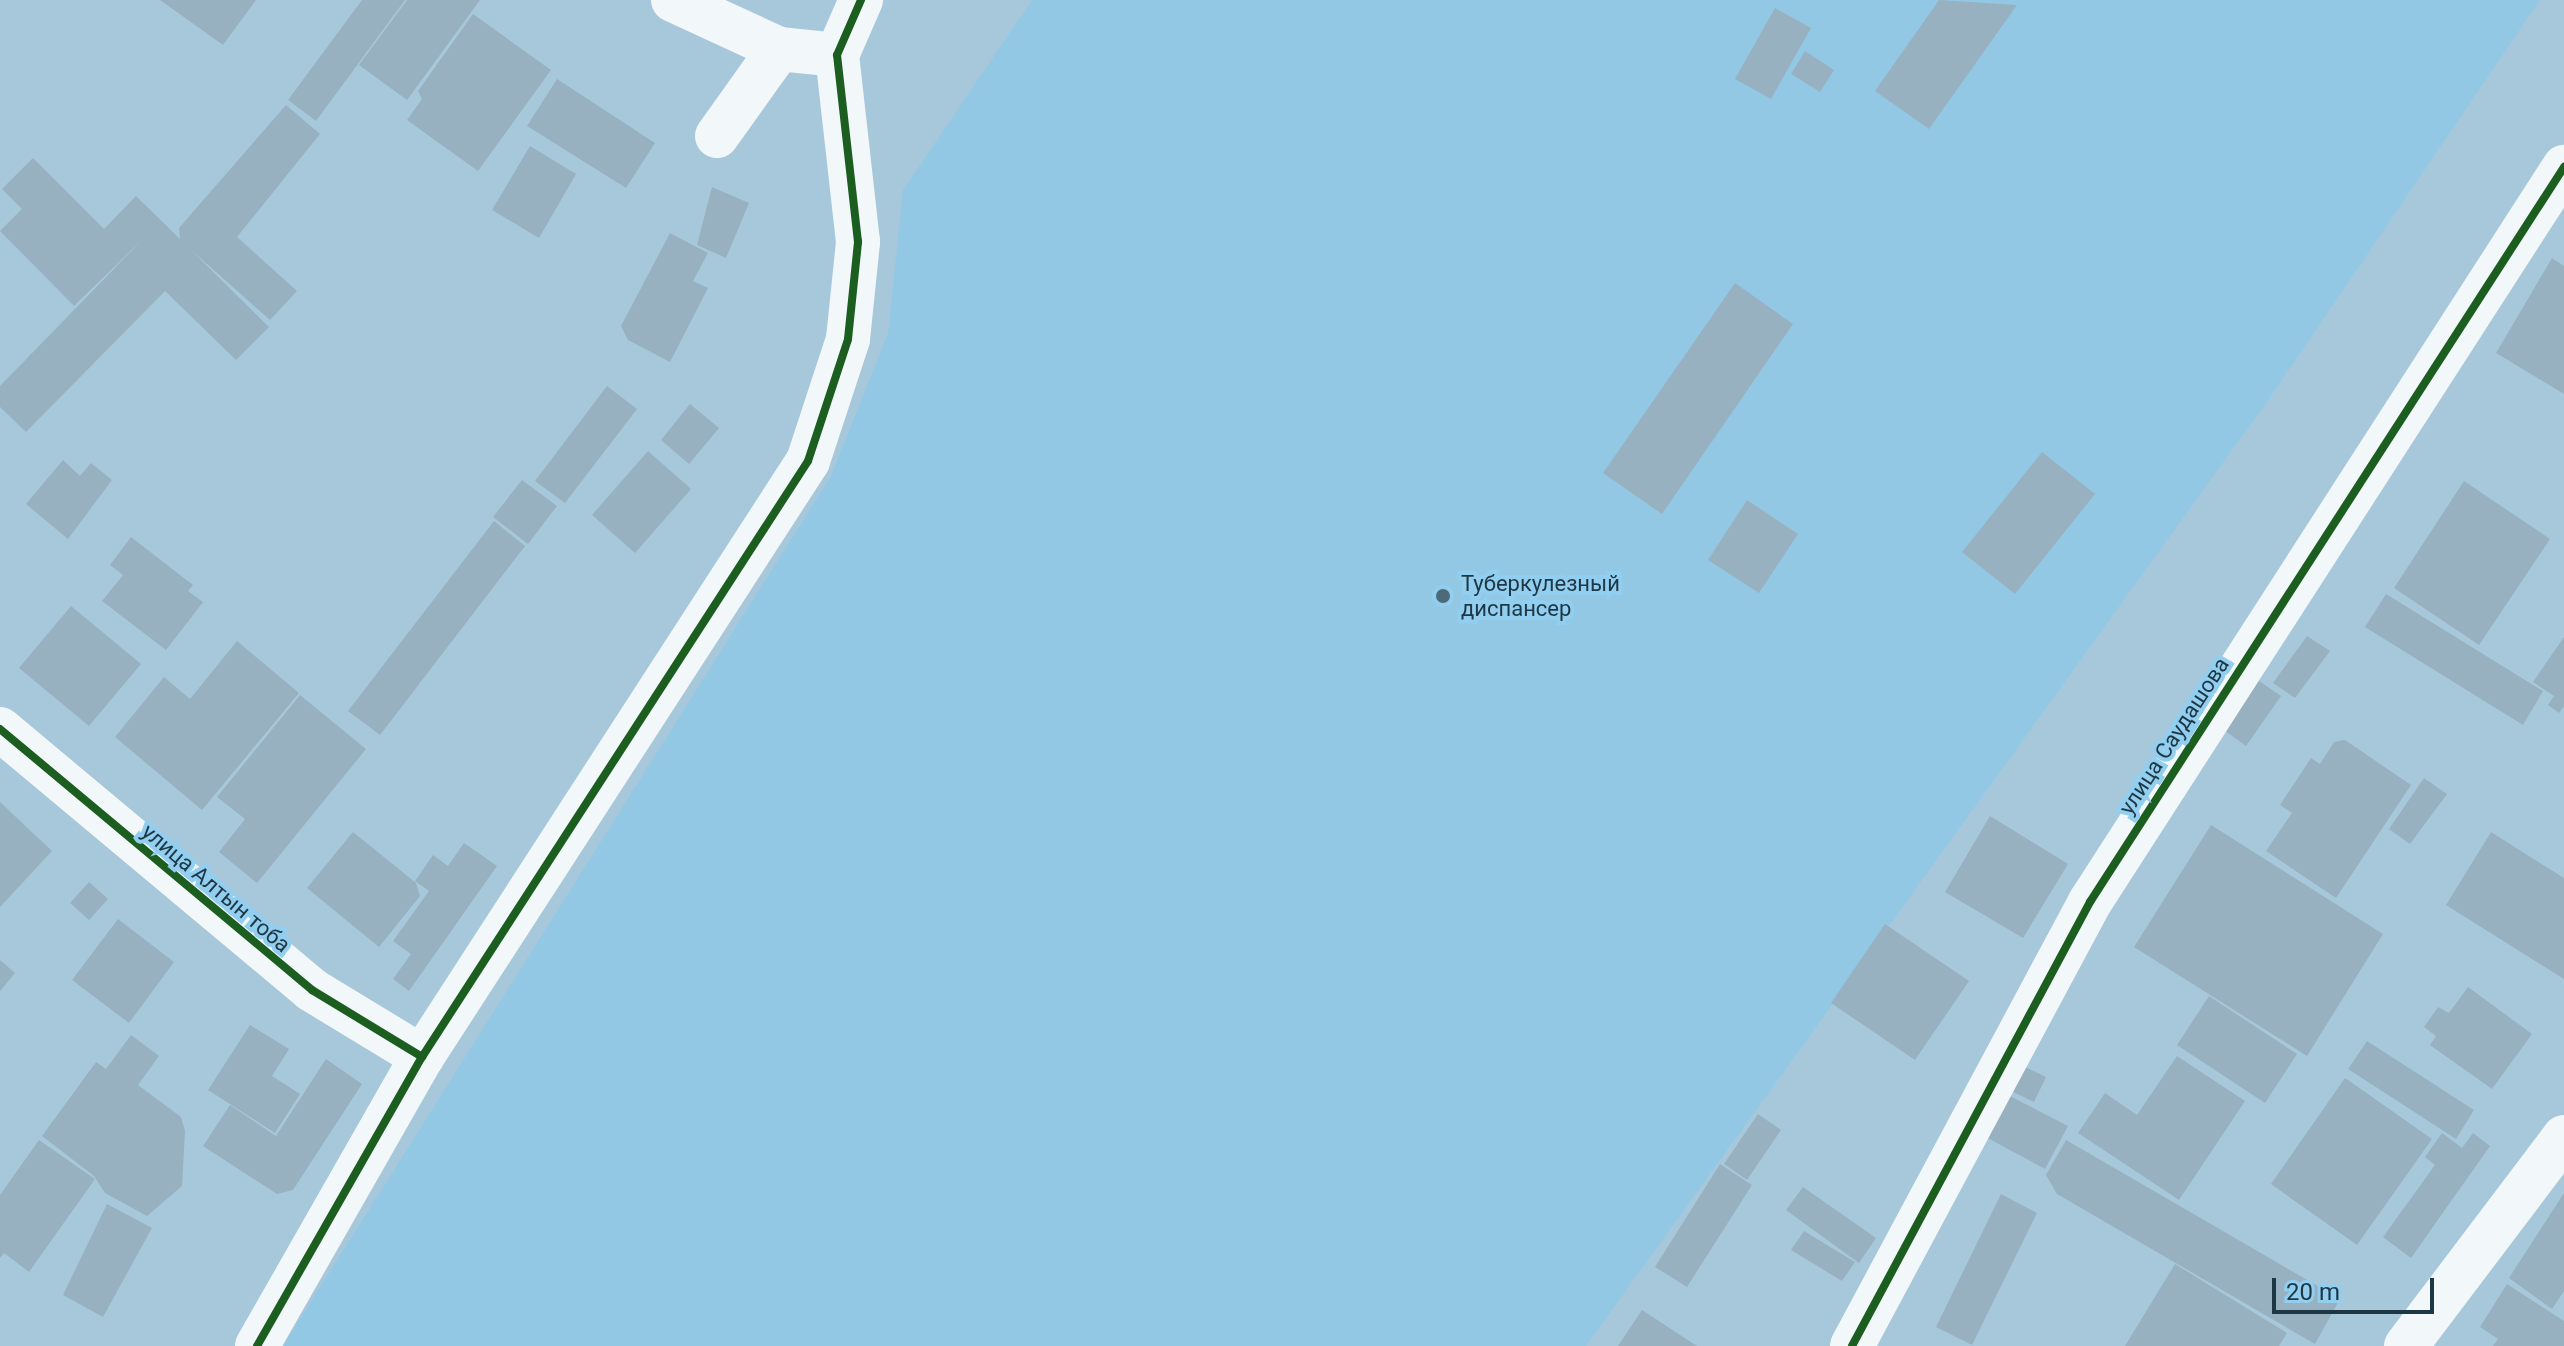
<!DOCTYPE html>
<html>
<head>
<meta charset="utf-8">
<style>
  body { margin:0 }
  #map { position:relative; width:2564px; height:1346px; overflow:hidden; background:#a7c8da; font-family:Roboto,sans-serif }
  div>[style] { position:absolute }
  .built>* { inset:0; background:#93c8e5 }
  .building>* { inset:0; background:#97b1c0 }
  .minor>* { height:44px; margin:-22px; padding:0 22px; transform-origin:22px; border-radius:22px; background:#f2f7f9 }
  .cycleway>* { height:8px; margin:-4px; padding:0 4px; transform-origin:4px; border-radius:4px; background:#1b5e20 }
  .dots>* { width:22px; height:22px; translate:-50% -50%; box-sizing:border-box; border:4px solid #92ceef; border-radius:50% }
  span { translate:-50% -50%; white-space:nowrap; text-align:center; line-height:1.15; -webkit-text-stroke:8px #92ceef; paint-order:stroke }
  .poi-label { font-size:22px; color:#1e3744 }
  .left { translate:0 -50%; text-align:left }
  .street-label { font-size:22px; color:#1e3744 }
  .scale { position:absolute; left:2272px; top:1278px; width:162px; height:36px; box-sizing:border-box; border:4px solid #1e3744; border-top:0; padding-left:10px; font-size:24px; line-height:28px; white-space:nowrap; color:#1e3744; -webkit-text-stroke:6px #92ceef; paint-order:stroke }
</style>
</head>
<body>
<div id="map">
  <div class="built">
    <i style="clip-path:polygon(1032px 0,2540px 0,2269px 399px,1586px 1346px,283px 1346px,831px 476px,888px 333px,903px 190px)"></i>
  </div>
  <div class="building">
    <i style="clip-path:polygon(160px 0,256px 0,223px 45px)"></i>
    <i style="clip-path:polygon(362px 0,405px 0,316px 121px,288px 100px)"></i>
    <i style="clip-path:polygon(407px 0,480px 0,407px 100px,359px 65px)"></i>
    <i style="clip-path:polygon(1939px 0,2017px 5px,1929px 129px,1875px 91px)"></i>
    <i style="clip-path:polygon(1775px 8px,1811px 28px,1771px 99px,1735px 79px)"></i>
    <i style="clip-path:polygon(473px 14px,551px 70px,478px 171px,407px 120px,422px 99px,418px 91px)"></i>
    <i style="clip-path:polygon(1805px 51px,1834px 70px,1820px 92px,1791px 74px)"></i>
    <i style="clip-path:polygon(557px 79px,655px 143px,626px 188px,527px 126px)"></i>
    <i style="clip-path:polygon(286px 105px,320px 134px,237px 237px,297px 291px,270px 320px,191px 250px,269px 327px,236px 360px,165px 291px,26px 432px,0 407px,0 386px,143px 239px,74px 306px,0 231px,22px 209px,2px 189px,33px 158px,104px 229px,136px 196px,180px 239px,179px 228px)"></i>
    <i style="clip-path:polygon(530px 146px,576px 174px,539px 238px,492px 210px)"></i>
    <i style="clip-path:polygon(712px 187px,749px 203px,726px 258px,697px 245px)"></i>
    <i style="clip-path:polygon(670px 233px,708px 253px,693px 281px,708px 288px,670px 362px,628px 340px,621px 326px)"></i>
    <i style="clip-path:polygon(2552px 258px,2564px 266px,2564px 394px,2496px 353px)"></i>
    <i style="clip-path:polygon(1735px 283px,1793px 324px,1662px 514px,1603px 473px)"></i>
    <i style="clip-path:polygon(607px 386px,637px 409px,565px 503px,535px 481px)"></i>
    <i style="clip-path:polygon(690px 404px,719px 428px,689px 464px,661px 440px)"></i>
    <i style="clip-path:polygon(648px 451px,691px 489px,635px 553px,592px 515px)"></i>
    <i style="clip-path:polygon(2042px 452px,2095px 494px,2015px 594px,1962px 552px)"></i>
    <i style="clip-path:polygon(63px 460px,80px 476px,91px 463px,112px 480px,68px 539px,26px 504px)"></i>
    <i style="clip-path:polygon(522px 480px,557px 506px,528px 544px,493px 517px)"></i>
    <i style="clip-path:polygon(2464px 481px,2550px 539px,2479px 645px,2394px 588px)"></i>
    <i style="clip-path:polygon(1747px 500px,1798px 534px,1759px 593px,1708px 560px)"></i>
    <i style="clip-path:polygon(494px 521px,525px 546px,380px 735px,348px 711px)"></i>
    <i style="clip-path:polygon(131px 537px,193px 585px,188px 591px,203px 602px,166px 650px,102px 601px,123px 575px,110px 565px)"></i>
    <i style="clip-path:polygon(2386px 594px,2543px 691px,2523px 725px,2365px 627px)"></i>
    <i style="clip-path:polygon(71px 606px,141px 664px,89px 726px,19px 668px)"></i>
    <i style="clip-path:polygon(2307px 636px,2330px 651px,2295px 698px,2273px 683px)"></i>
    <i style="clip-path:polygon(2564px 637px,2564px 706px,2559px 713px,2548px 705px,2554px 696px,2533px 682px)"></i>
    <i style="clip-path:polygon(237px 641px,299px 693px,202px 810px,115px 737px,164px 677px,190px 699px)"></i>
    <i style="clip-path:polygon(2255px 678px,2281px 696px,2246px 746px,2221px 728px)"></i>
    <i style="clip-path:polygon(300px 695px,366px 749px,257px 883px,219px 852px,245px 819px,217px 797px)"></i>
    <i style="clip-path:polygon(2345px 740px,2411px 785px,2336px 898px,2266px 851px,2292px 813px,2280px 805px,2311px 758px,2320px 764px,2334px 742px)"></i>
    <i style="clip-path:polygon(2424px 778px,2447px 794px,2410px 844px,2389px 829px)"></i>
    <i style="clip-path:polygon(0 802px,52px 851px,0 907px)"></i>
    <i style="clip-path:polygon(1990px 816px,2068px 864px,2023px 938px,1945px 892px)"></i>
    <i style="clip-path:polygon(2211px 825px,2383px 934px,2307px 1056px,2134px 947px)"></i>
    <i style="clip-path:polygon(353px 832px,416px 883px,420px 896px,379px 947px,307px 888px)"></i>
    <i style="clip-path:polygon(2491px 832px,2564px 878px,2564px 979px,2446px 905px)"></i>
    <i style="clip-path:polygon(464px 843px,497px 866px,409px 991px,393px 979px,411px 954px,393px 941px,429px 891px,415px 881px,433px 855px,448px 866px)"></i>
    <i style="clip-path:polygon(89px 882px,108px 899px,89px 920px,70px 903px)"></i>
    <i style="clip-path:polygon(118px 919px,174px 962px,129px 1023px,72px 980px)"></i>
    <i style="clip-path:polygon(1885px 924px,1969px 981px,1915px 1060px,1831px 1003px)"></i>
    <i style="clip-path:polygon(0 960px,15px 973px,0 991px)"></i>
    <i style="clip-path:polygon(2468px 987px,2532px 1034px,2492px 1089px,2430px 1045px,2436px 1036px,2424px 1027px,2438px 1007px,2449px 1013px)"></i>
    <i style="clip-path:polygon(2209px 996px,2297px 1054px,2265px 1103px,2177px 1045px)"></i>
    <i style="clip-path:polygon(250px 1025px,289px 1049px,272px 1076px,300px 1094px,275px 1133px,208px 1090px)"></i>
    <i style="clip-path:polygon(131px 1035px,159px 1056px,138px 1085px,181px 1117px,185px 1131px,182px 1186px,147px 1216px,105px 1193px,94px 1176px,42px 1136px,96px 1062px,106px 1069px)"></i>
    <i style="clip-path:polygon(2367px 1041px,2474px 1110px,2456px 1139px,2348px 1069px)"></i>
    <i style="clip-path:polygon(2177px 1056px,2245px 1101px,2179px 1200px,2078px 1133px,2105px 1093px,2137px 1115px)"></i>
    <i style="clip-path:polygon(326px 1059px,362px 1084px,293px 1190px,277px 1194px,203px 1146px,230px 1105px,276px 1136px)"></i>
    <i style="clip-path:polygon(2021px 1065px,2046px 1077px,2034px 1102px,2009px 1090px)"></i>
    <i style="clip-path:polygon(2345px 1078px,2432px 1139px,2357px 1245px,2271px 1184px)"></i>
    <i style="clip-path:polygon(2004px 1093px,2068px 1126px,2045px 1169px,1982px 1135px)"></i>
    <i style="clip-path:polygon(1758px 1114px,1781px 1130px,1747px 1180px,1724px 1164px)"></i>
    <i style="clip-path:polygon(2442px 1133px,2462px 1148px,2473px 1133px,2490px 1146px,2411px 1258px,2383px 1237px,2435px 1165px,2425px 1157px)"></i>
    <i style="clip-path:polygon(39px 1140px,95px 1179px,29px 1272px,4px 1253px,0 1258px,0 1195px)"></i>
    <i style="clip-path:polygon(2066px 1140px,2340px 1299px,2315px 1344px,2057px 1194px,2046px 1175px)"></i>
    <i style="clip-path:polygon(1720px 1164px,1752px 1185px,1687px 1287px,1655px 1267px)"></i>
    <i style="clip-path:polygon(1803px 1187px,1876px 1238px,1859px 1263px,1786px 1210px)"></i>
    <i style="clip-path:polygon(2564px 1193px,2564px 1291px,2552px 1309px,2509px 1278px)"></i>
    <i style="clip-path:polygon(2001px 1194px,2037px 1213px,1972px 1345px,1936px 1327px)"></i>
    <i style="clip-path:polygon(107px 1204px,152px 1228px,103px 1317px,63px 1295px)"></i>
    <i style="clip-path:polygon(1804px 1231px,1855px 1262px,1842px 1281px,1791px 1250px)"></i>
    <i style="clip-path:polygon(2175px 1264px,2287px 1333px,2279px 1346px,2125px 1346px)"></i>
    <i style="clip-path:polygon(2507px 1284px,2564px 1321px,2564px 1346px,2493px 1346px,2498px 1339px,2480px 1327px)"></i>
    <i style="clip-path:polygon(1642px 1310px,1697px 1346px,1618px 1346px)"></i>
  </div>
  <div class="minor">
    <i style="left:673px;top:0;width:117px;rotate:24.8deg"></i>
    <i style="left:779px;top:49px;width:58px;rotate:5.9deg"></i>
    <i style="left:717px;top:136px;width:107px;rotate:-54.5deg"></i>
    <i style="left:0;top:729px;width:407px;rotate:39.9deg"></i>
    <i style="left:312px;top:990px;width:129px;rotate:31.3deg"></i>
    <i style="left:257px;top:1346px;width:333px;rotate:-60.3deg"></i>
    <i style="left:422px;top:1057px;width:710px;rotate:-57.07deg"></i>
    <i style="left:808px;top:461px;width:128px;rotate:-71.8deg"></i>
    <i style="left:848px;top:339px;width:98px;rotate:-84.1deg"></i>
    <i style="left:858px;top:242px;width:188px;rotate:-96.4deg"></i>
    <i style="left:837px;top:55px;width:60px;rotate:-66.4deg"></i>
    <i style="left:1852px;top:1346px;width:504px;rotate:-61.81deg"></i>
    <i style="left:2090px;top:902px;width:875px;rotate:-57.18deg"></i>
    <i style="left:2406px;top:1346px;width:262px;rotate:-52.9deg"></i>
  </div>
  <div class="cycleway">
    <i style="left:0;top:729px;width:407px;rotate:39.9deg"></i>
    <i style="left:312px;top:990px;width:129px;rotate:31.3deg"></i>
    <i style="left:257px;top:1346px;width:333px;rotate:-60.3deg"></i>
    <i style="left:422px;top:1057px;width:710px;rotate:-57.07deg"></i>
    <i style="left:808px;top:461px;width:128px;rotate:-71.8deg"></i>
    <i style="left:848px;top:339px;width:98px;rotate:-84.1deg"></i>
    <i style="left:858px;top:242px;width:188px;rotate:-96.4deg"></i>
    <i style="left:837px;top:55px;width:60px;rotate:-66.4deg"></i>
    <i style="left:1852px;top:1346px;width:504px;rotate:-61.81deg"></i>
    <i style="left:2090px;top:902px;width:875px;rotate:-57.18deg"></i>
  </div>
  <div class="dots">
    <i style="left:1443px;top:596px;background:#4e6a78"></i>
  </div>
  <div class="poi-label">
    <span class="left" style="left:1461px;top:596px">Туберкулезный<br>диспансер</span>
  </div>
  <div class="street-label">
    <span style="left:2174px;top:736px;rotate:-57deg">улица Саудашова</span>
    <span style="left:216px;top:888px;rotate:40deg">улица Алтын тоба</span>
  </div>
  <div class="scale">20 m</div>
</div>
</body>
</html>
